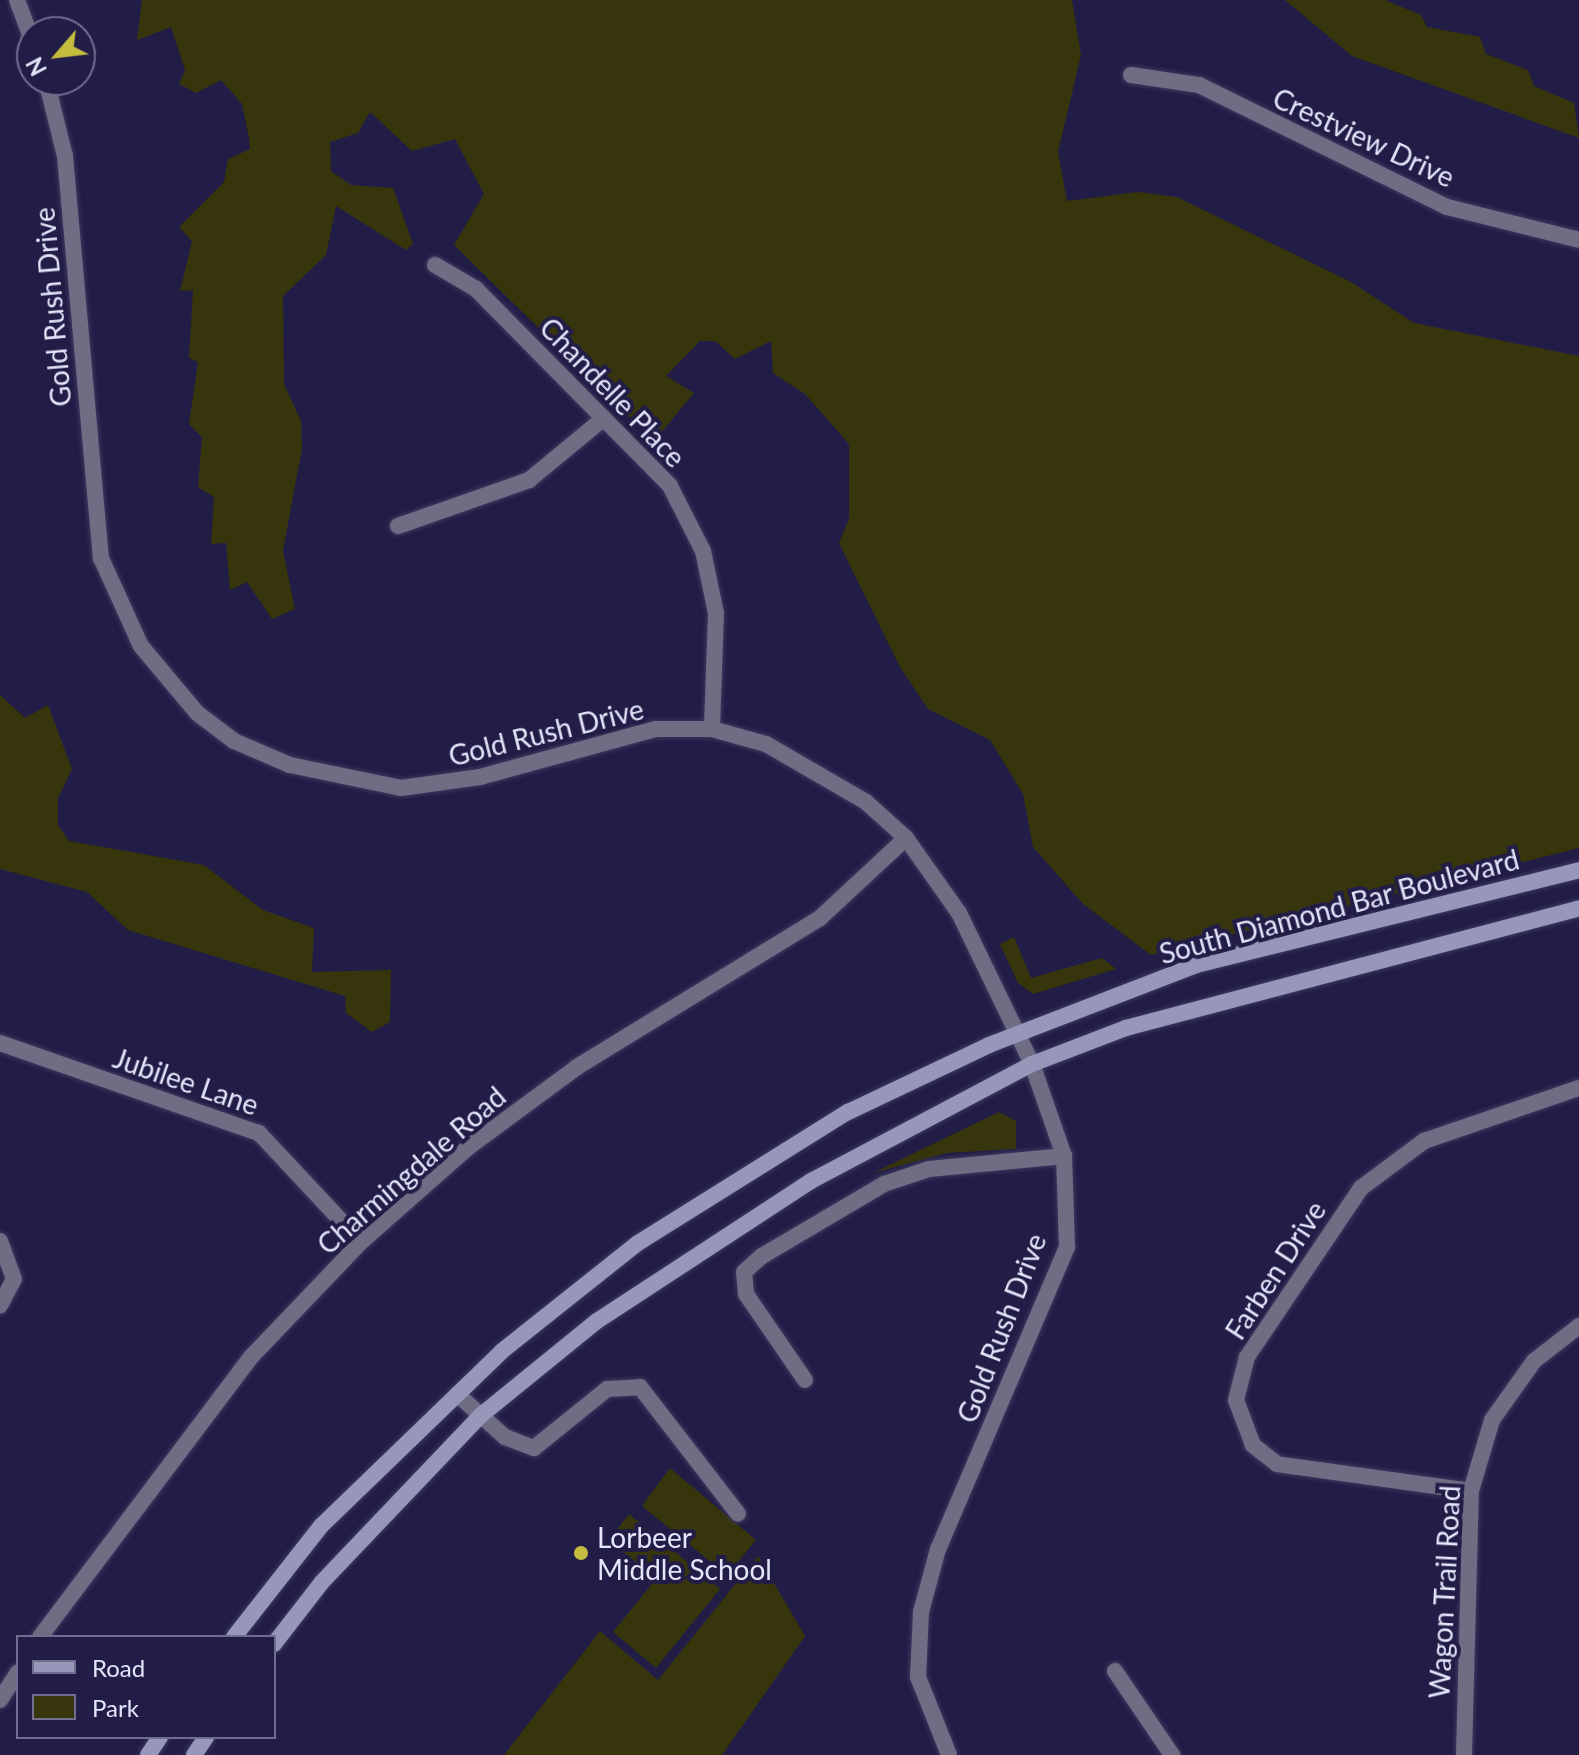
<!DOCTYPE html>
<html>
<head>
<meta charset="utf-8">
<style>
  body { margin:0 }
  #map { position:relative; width:1579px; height:1755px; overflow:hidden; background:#221d47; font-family:Lato,sans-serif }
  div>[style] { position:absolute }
  .green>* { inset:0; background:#37350c }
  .roads { filter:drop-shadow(0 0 2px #3d3960) drop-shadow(0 0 2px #3d3960) }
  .minor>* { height:16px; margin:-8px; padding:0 8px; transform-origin:8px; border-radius:8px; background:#6e6d83 }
  .secondary>* { height:16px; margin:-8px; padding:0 8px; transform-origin:8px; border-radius:8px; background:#9797ba }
  .dots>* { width:22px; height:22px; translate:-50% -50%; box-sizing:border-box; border:4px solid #221d47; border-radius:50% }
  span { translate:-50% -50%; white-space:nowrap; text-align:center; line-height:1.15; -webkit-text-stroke:8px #221d47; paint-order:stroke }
  .street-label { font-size:28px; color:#e4e4fa }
  .poi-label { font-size:28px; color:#e4e4fa }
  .left { translate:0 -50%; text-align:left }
  .legend { position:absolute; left:16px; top:1635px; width:260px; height:104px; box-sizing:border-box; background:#221d47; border:2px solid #706d8f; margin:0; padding:10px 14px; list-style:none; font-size:24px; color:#e4e4fa }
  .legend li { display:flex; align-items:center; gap:16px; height:40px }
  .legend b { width:40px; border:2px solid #706d8f }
  .north { position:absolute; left:16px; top:16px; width:80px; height:80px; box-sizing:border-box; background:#221d47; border:2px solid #706d8f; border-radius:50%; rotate:242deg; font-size:22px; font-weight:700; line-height:32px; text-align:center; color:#e4e4fa }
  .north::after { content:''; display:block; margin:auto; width:28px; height:36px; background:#c4bc3e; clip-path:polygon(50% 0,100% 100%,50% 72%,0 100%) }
</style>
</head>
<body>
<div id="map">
  <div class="green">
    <i style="clip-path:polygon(142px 0,1072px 0,1081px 55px,1058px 152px,1067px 201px,1138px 192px,1177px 197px,1351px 282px,1414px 323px,1579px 356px,1579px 848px,1151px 955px,1083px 904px,1033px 847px,1023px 794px,990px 740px,928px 709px,900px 667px,839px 543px,849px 519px,849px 444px,805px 394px,773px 373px,771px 341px,735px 359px,715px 341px,700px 341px,666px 376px,694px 393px,654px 441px,454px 245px,484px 194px,455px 139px,412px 151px,370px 112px,358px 133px,330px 142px,331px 171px,351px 185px,393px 188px,413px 244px,406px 250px,336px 206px,326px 255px,283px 296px,284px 384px,301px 421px,302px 448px,283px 551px,295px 609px,272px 619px,247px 582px,230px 590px,226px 543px,211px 544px,214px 497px,198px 487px,202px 437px,189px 424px,198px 362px,189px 358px,193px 290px,180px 291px,192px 241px,179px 227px,224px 182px,228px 159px,250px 149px,249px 138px,242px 104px,221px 80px,196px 93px,179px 84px,185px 70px,171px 27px,137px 40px)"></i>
    <i style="clip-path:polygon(1285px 0,1385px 0,1421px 15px,1427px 27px,1480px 37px,1486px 54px,1528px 70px,1534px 86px,1574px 103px,1579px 138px,1352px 56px)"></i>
    <i style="clip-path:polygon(0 695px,25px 718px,48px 705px,72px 769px,58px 798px,58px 825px,69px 841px,204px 865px,263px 910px,314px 928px,312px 972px,391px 970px,390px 1022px,372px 1032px,346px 1013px,345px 996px,128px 930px,87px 892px,0 869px)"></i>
    <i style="clip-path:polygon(1014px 937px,1031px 978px,1102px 958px,1116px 969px,1033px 994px,1018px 983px,1000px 944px)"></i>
    <i style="clip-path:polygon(999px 1112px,1016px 1121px,1016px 1149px,947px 1153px,873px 1173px)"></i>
    <i style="clip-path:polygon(670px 1468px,756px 1540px,727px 1575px,642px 1506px)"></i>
    <i style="clip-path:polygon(629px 1514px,720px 1589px,656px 1668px,613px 1632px,656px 1579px,609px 1540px)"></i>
    <i style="clip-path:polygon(758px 1556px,805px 1636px,722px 1755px,504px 1755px,600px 1631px,658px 1680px)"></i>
  </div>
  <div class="roads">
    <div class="minor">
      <i style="left:17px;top:0;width:43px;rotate:69.4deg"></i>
      <i style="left:1131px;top:75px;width:69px;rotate:8.4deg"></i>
      <i style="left:1199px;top:85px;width:276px;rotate:26.2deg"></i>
      <i style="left:1447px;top:207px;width:136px;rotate:14deg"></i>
      <i style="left:46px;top:80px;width:78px;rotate:76deg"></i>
      <i style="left:65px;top:156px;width:404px;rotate:84.9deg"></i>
      <i style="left:101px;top:558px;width:97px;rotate:65.6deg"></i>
      <i style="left:141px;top:646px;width:87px;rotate:50.1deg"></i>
      <i style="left:197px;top:713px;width:46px;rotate:37.1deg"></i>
      <i style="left:234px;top:741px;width:61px;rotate:23.2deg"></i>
      <i style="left:290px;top:765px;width:113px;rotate:11.7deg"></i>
      <i style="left:401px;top:788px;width:80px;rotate:-7.9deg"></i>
      <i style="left:480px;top:777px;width:182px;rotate:-15.3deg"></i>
      <i style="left:656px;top:729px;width:56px"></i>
      <i style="left:712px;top:729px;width:56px;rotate:15.5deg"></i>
      <i style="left:766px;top:744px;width:116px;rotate:30.1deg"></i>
      <i style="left:866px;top:802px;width:54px;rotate:42deg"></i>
      <i style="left:906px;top:838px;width:92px;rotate:54.8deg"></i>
      <i style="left:959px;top:913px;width:168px;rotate:64.2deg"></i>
      <i style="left:1032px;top:1064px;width:97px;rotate:70.8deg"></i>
      <i style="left:1064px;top:1156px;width:91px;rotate:88.1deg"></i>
      <i style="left:1067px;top:1247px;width:328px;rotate:113.1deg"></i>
      <i style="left:938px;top:1549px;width:65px;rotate:105.1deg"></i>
      <i style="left:921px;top:1612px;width:65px;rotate:92.6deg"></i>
      <i style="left:918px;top:1677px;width:84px;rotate:68.3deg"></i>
      <i style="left:435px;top:265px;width:48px;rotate:30.3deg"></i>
      <i style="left:476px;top:289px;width:276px;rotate:45.4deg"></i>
      <i style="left:670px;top:486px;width:73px;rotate:63.1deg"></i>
      <i style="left:703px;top:551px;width:63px;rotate:78.2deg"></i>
      <i style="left:716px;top:613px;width:116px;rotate:92deg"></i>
      <i style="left:398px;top:526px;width:139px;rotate:-19.3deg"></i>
      <i style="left:529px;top:480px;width:97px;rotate:-39.6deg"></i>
      <i style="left:0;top:1043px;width:274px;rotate:19.2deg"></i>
      <i style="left:259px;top:1133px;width:149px;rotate:46.9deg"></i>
      <i style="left:0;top:1241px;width:40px;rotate:69.8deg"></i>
      <i style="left:14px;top:1279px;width:30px;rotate:118deg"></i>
      <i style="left:805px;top:1380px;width:104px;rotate:-124.5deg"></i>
      <i style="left:746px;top:1294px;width:22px;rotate:-95deg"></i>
      <i style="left:744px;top:1272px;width:24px;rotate:-42deg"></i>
      <i style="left:762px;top:1256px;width:142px;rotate:-30.5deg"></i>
      <i style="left:884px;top:1184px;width:47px;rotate:-18.4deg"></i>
      <i style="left:929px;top:1169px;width:136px;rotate:-5.5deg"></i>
      <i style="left:457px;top:1394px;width:64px;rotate:41.9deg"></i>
      <i style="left:505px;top:1437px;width:31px;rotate:21deg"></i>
      <i style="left:534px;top:1448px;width:94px;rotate:-38.9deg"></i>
      <i style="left:607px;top:1389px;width:33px;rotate:-3deg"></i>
      <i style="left:640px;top:1387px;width:160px;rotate:52.3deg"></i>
      <i style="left:1471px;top:1491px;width:196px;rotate:-172.1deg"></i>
      <i style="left:1277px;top:1464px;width:31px;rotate:-142deg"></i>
      <i style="left:1253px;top:1445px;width:48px;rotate:-110.7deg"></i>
      <i style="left:1236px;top:1400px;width:44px;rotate:-75.7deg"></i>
      <i style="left:1247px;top:1357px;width:204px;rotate:-56deg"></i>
      <i style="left:1361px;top:1188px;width:79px;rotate:-36.7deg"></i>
      <i style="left:1424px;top:1141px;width:164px;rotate:-18.9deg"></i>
      <i style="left:40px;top:1637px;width:352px;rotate:-53deg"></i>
      <i style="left:252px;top:1356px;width:158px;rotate:-46.3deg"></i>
      <i style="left:361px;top:1242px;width:145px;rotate:-41.4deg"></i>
      <i style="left:470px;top:1146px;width:133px;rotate:-36.4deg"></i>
      <i style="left:577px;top:1067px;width:285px;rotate:-31.5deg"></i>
      <i style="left:820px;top:918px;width:117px;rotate:-42.9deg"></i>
      <i style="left:1115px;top:1671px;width:102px;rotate:55.8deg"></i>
      <i style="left:0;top:1700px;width:33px;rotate:-57deg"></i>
      <i style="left:1464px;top:1755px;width:264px;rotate:-88.5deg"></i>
      <i style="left:1471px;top:1491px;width:74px;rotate:-73.5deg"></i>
      <i style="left:1492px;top:1420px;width:72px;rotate:-54.6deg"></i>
      <i style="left:1534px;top:1361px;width:57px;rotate:-37.9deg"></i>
    </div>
    <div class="secondary">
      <i style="left:234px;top:1637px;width:141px;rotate:-51.9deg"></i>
      <i style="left:321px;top:1526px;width:252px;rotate:-44deg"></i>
      <i style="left:502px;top:1351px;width:174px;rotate:-38.5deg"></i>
      <i style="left:638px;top:1243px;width:248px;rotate:-32deg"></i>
      <i style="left:848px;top:1112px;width:156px;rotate:-25.4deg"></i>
      <i style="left:989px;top:1045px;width:222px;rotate:-21.1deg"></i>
      <i style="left:1196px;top:965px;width:395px;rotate:-13.9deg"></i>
      <i style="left:274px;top:1644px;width:78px;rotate:-52.3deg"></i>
      <i style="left:322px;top:1582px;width:229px;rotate:-46.4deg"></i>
      <i style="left:480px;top:1416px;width:151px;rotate:-39.1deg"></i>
      <i style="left:597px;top:1321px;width:256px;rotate:-33.2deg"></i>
      <i style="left:811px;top:1181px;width:250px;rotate:-27.9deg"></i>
      <i style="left:1032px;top:1064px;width:101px;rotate:-21deg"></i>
      <i style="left:1126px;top:1028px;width:469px;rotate:-14.8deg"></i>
      <i style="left:148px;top:1755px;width:22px;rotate:-56deg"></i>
      <i style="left:194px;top:1755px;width:22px;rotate:-56deg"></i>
    </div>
  </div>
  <div class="dots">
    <i style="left:581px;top:1553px;background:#c4bc3e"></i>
  </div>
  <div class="street-label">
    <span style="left:1364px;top:137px;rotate:25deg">Crestview Drive</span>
    <span style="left:52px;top:307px;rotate:-95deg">Gold Rush Drive</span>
    <span style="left:613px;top:392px;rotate:46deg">Chandelle Place</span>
    <span style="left:546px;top:732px;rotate:-14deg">Gold Rush Drive</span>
    <span style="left:1339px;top:906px;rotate:-15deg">South Diamond Bar Boulevard</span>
    <span style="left:186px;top:1081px;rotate:19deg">Jubilee Lane</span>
    <span style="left:411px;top:1170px;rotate:-41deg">Charmingdale Road</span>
    <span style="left:1275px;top:1270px;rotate:-57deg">Farben Drive</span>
    <span style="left:1001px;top:1328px;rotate:-69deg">Gold Rush Drive</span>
    <span style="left:1444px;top:1592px;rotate:-87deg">Wagon Trail Road</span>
  </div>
  <div class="poi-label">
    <span class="left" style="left:597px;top:1553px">Lorbeer<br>Middle School</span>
  </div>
  <ul class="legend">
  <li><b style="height:10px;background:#9797ba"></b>Road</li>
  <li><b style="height:22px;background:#37350c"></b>Park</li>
  </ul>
  <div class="north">N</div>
</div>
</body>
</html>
